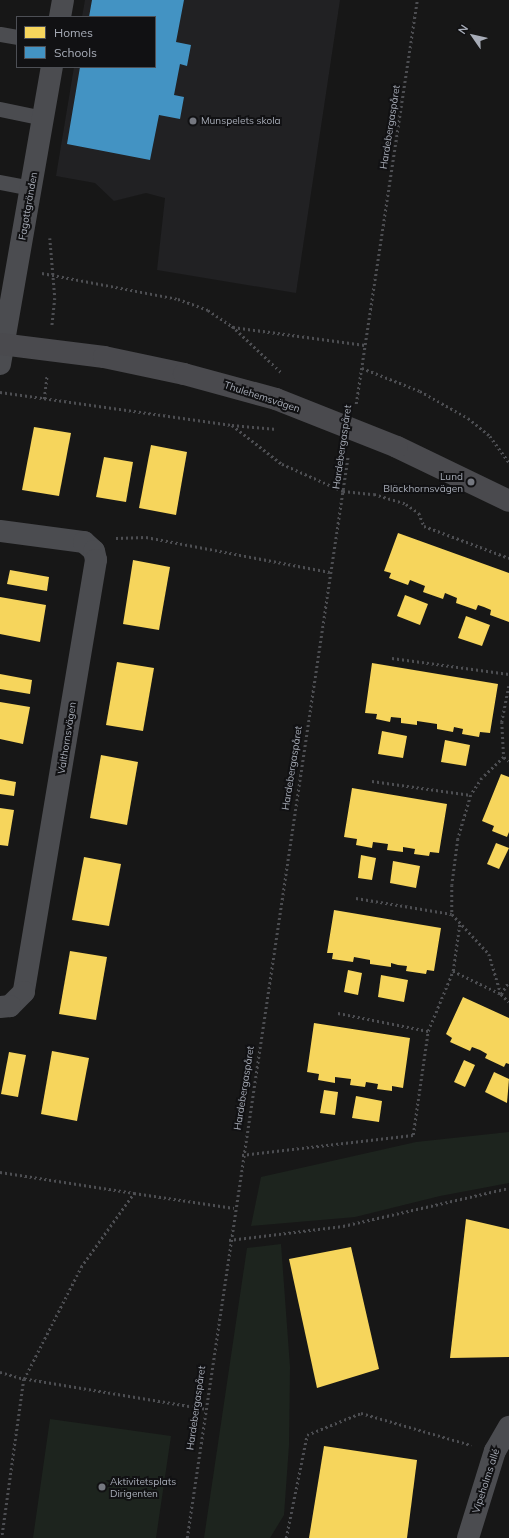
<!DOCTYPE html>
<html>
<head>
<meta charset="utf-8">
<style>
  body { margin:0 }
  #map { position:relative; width:509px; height:1538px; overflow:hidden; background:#171717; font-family:Mulish,sans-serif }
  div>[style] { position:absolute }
  .built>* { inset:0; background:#212123 }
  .green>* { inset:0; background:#1d241e }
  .homes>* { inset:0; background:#f6d55c }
  .schools>* { inset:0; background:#4393c3 }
  .path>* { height:2.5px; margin-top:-1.25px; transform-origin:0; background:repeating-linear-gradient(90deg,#4d4e52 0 2px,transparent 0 5px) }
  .lane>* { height:15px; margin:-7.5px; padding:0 7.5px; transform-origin:7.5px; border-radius:7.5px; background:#4b4c50 }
  .street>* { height:22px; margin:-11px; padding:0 11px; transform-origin:11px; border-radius:11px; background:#4b4c50 }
  .secondary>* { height:22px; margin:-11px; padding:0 11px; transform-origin:11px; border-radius:11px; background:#4a4a4e }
  .secondary-bridge>* { height:22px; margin:-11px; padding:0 11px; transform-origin:11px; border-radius:11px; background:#4a4a4e }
  .dots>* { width:11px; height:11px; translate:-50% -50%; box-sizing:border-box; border:2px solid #111113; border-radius:50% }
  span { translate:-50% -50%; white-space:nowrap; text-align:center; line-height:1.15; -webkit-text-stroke:4px #111113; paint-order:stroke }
  .poi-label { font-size:10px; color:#a8adb8 }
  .left { translate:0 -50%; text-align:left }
  .right { translate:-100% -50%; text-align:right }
  .street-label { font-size:10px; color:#a8adb8 }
  .legend { position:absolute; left:16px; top:16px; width:140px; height:52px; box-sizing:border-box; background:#111113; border:1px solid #4d4f55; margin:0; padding:5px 7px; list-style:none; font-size:12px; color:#a8adb8 }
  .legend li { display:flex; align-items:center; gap:8px; height:20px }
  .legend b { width:20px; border:1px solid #4d4f55 }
  .north { position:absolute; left:453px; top:16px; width:40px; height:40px; -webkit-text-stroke:3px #111113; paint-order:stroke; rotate:304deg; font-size:11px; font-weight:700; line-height:16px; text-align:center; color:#a8adb8 }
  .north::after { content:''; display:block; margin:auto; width:14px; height:18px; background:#a8adb8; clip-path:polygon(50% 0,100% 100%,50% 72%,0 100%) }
</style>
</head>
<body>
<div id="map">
  <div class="built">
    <i style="clip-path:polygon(85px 0,340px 0,296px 293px,157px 270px,165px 198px,146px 193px,114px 201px,95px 183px,56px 176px,74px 67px,155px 67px,155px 17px,82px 17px)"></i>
  </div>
  <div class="green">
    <i style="clip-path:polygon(509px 1132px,509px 1183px,440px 1196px,355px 1217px,251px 1226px,261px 1177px,416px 1142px)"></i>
    <i style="clip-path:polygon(281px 1244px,290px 1367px,289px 1445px,284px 1515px,270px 1538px,204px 1538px,247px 1248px)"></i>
    <i style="clip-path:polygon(50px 1419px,171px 1436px,156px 1538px,33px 1538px)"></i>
  </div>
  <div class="homes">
    <i style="clip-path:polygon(34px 427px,71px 433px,59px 496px,22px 490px)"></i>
    <i style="clip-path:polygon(151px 445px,187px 452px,176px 515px,139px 508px)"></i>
    <i style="clip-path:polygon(104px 457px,133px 462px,126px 502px,96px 497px)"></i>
    <i style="clip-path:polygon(398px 533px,509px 573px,509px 622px,490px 615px,491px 610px,484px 607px,478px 605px,476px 610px,456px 603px,457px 598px,445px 593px,443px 599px,423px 592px,425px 586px,410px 580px,408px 585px,389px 578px,391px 573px,384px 571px)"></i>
    <i style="clip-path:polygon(133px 560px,170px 567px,159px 630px,123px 624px)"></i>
    <i style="clip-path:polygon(10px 570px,49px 577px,47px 591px,7px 584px)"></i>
    <i style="clip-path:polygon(405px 595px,428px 604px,420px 625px,397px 616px)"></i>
    <i style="clip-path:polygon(0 597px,46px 605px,40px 642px,0 634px)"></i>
    <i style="clip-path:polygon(466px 616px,490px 625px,482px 646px,458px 638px)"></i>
    <i style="clip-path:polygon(117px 662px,154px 668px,143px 731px,106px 725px)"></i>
    <i style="clip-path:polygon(372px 663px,498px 684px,490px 733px,480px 732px,479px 737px,462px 734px,463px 729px,454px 727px,453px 732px,437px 729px,437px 724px,417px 721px,417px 725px,401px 723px,401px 718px,391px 717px,390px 722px,376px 719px,377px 714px,365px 713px)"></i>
    <i style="clip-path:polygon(0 674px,32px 680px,30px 694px,0 689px)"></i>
    <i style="clip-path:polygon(0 702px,30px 707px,23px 744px,0 739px)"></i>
    <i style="clip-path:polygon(382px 731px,407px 736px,403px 758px,378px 754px)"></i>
    <i style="clip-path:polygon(445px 740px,470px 745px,466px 766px,441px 762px)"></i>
    <i style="clip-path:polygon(101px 755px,138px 762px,127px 825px,90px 818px)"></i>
    <i style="clip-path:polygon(501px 774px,509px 777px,509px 832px,507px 837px,492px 831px,494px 826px,482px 821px)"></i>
    <i style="clip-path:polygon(0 779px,16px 782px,14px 796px,0 794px)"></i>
    <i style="clip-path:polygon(352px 788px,447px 804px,439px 853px,430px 852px,429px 856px,414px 854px,415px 849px,403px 847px,403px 852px,387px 850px,388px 844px,373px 842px,372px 848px,356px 845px,357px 839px,344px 837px)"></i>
    <i style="clip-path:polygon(0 808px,14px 810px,8px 846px,0 845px)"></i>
    <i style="clip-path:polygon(496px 843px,509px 848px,499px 869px,487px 864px)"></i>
    <i style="clip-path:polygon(361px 855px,376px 858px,372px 880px,358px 878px)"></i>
    <i style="clip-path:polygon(84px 857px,121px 864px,109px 926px,72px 920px)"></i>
    <i style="clip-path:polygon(393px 861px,420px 866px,416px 888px,390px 883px)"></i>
    <i style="clip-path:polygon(334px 910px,441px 928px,434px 971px,427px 970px,426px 974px,406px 971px,407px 966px,398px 965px,391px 963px,391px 967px,370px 964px,370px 960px,354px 957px,353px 962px,332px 959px,333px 953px,327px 953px)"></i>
    <i style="clip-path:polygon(70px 951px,107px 957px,96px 1020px,59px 1014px)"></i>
    <i style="clip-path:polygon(348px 970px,362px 973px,358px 995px,344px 992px)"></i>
    <i style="clip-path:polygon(381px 975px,408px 980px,404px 1002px,378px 997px)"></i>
    <i style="clip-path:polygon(463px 997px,509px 1018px,509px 1064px,506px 1063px,504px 1067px,485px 1058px,487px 1054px,480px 1050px,472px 1047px,470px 1051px,450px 1042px,452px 1038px,446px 1034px)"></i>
    <i style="clip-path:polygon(314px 1023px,410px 1038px,403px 1088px,392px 1086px,392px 1091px,377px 1089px,378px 1084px,366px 1082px,365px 1087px,350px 1085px,351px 1079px,335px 1077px,335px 1083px,318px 1080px,319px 1074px,307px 1072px)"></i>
    <i style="clip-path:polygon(52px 1051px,89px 1058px,77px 1121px,41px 1114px)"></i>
    <i style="clip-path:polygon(9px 1052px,26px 1055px,18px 1097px,1px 1094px)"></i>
    <i style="clip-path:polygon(464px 1060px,475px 1065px,465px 1087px,454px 1082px)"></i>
    <i style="clip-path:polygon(494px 1072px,509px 1079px,507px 1103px,485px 1092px)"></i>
    <i style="clip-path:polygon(324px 1090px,338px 1092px,335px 1115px,320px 1113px)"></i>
    <i style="clip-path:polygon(356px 1096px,382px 1101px,379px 1122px,352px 1118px)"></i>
    <i style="clip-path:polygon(466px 1219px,509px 1229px,509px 1357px,450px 1358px)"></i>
    <i style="clip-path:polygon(351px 1247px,379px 1369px,317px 1388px,289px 1259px)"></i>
    <i style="clip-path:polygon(324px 1446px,417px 1460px,407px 1538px,309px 1538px)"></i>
  </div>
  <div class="schools">
    <i style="clip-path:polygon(92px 0,184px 0,176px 42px,191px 45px,187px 66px,180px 64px,174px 95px,184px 97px,180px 119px,159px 115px,150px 160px,67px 144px,80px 67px,155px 67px,155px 17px,89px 17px)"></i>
  </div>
  <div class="path">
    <i style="left:50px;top:238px;width:60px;rotate:85.2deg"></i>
    <i style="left:55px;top:298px;width:27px;rotate:96deg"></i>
    <i style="left:42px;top:273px;width:138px;rotate:10.8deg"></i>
    <i style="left:178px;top:299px;width:32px;rotate:20deg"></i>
    <i style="left:208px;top:310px;width:29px;rotate:34deg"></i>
    <i style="left:232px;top:326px;width:67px;rotate:43.2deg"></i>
    <i style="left:233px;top:327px;width:133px;rotate:7.8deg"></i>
    <i style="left:362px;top:368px;width:62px;rotate:21.6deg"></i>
    <i style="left:420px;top:391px;width:55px;rotate:29.4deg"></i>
    <i style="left:468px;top:418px;width:28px;rotate:39deg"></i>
    <i style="left:490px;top:436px;width:32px;rotate:54deg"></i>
    <i style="left:0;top:392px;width:234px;rotate:8.1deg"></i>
    <i style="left:232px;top:425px;width:45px;rotate:5.1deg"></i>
    <i style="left:44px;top:399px;width:24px;rotate:-83deg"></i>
    <i style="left:356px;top:404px;width:409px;rotate:-81.4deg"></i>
    <i style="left:232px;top:425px;width:63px;rotate:38deg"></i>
    <i style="left:282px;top:464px;width:67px;rotate:23.9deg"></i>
    <i style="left:343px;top:491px;width:31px;rotate:6deg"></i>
    <i style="left:374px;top:494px;width:34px;rotate:17deg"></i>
    <i style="left:406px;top:504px;width:16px;rotate:35deg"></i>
    <i style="left:419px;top:513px;width:14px;rotate:69deg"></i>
    <i style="left:424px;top:526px;width:91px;rotate:20.6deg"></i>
    <i style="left:116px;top:538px;width:30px;rotate:-2deg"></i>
    <i style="left:146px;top:537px;width:187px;rotate:10.8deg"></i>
    <i style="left:392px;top:658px;width:118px;rotate:7.8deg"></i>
    <i style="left:509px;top:686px;width:37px;rotate:101deg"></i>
    <i style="left:502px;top:722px;width:35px;rotate:87deg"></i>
    <i style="left:504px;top:757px;width:6px;rotate:39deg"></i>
    <i style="left:504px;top:757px;width:30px;rotate:136deg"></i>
    <i style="left:482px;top:778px;width:20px;rotate:123deg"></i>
    <i style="left:471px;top:795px;width:46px;rotate:106.5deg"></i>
    <i style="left:458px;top:839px;width:46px;rotate:97.4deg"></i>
    <i style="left:452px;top:885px;width:29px;rotate:90deg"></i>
    <i style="left:452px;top:914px;width:54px;rotate:47.2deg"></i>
    <i style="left:489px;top:954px;width:42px;rotate:73.3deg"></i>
    <i style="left:501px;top:994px;width:11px;rotate:45deg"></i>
    <i style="left:372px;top:781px;width:100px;rotate:8deg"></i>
    <i style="left:356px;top:898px;width:97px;rotate:9.5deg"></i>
    <i style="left:453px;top:971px;width:53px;rotate:25.6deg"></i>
    <i style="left:501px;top:994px;width:15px;rotate:-58deg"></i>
    <i style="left:338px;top:1013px;width:92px;rotate:11.3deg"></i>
    <i style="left:242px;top:1155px;width:172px;rotate:-6.7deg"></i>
    <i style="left:413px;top:1135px;width:105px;rotate:-81.8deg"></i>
    <i style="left:428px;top:1031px;width:65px;rotate:-67.4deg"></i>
    <i style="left:453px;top:971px;width:50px;rotate:-82deg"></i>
    <i style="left:0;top:1172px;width:136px;rotate:8.9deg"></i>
    <i style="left:229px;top:1240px;width:115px;rotate:-7deg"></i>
    <i style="left:343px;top:1226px;width:170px;rotate:-12.9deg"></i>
    <i style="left:0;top:1372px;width:25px;rotate:16deg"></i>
    <i style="left:24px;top:1379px;width:161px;rotate:97.9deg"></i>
    <i style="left:204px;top:1409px;width:182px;rotate:-170.5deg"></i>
    <i style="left:24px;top:1379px;width:126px;rotate:-63deg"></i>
    <i style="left:81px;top:1267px;width:91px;rotate:-54.4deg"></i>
    <i style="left:134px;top:1193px;width:101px;rotate:8.5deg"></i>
    <i style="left:187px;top:1538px;width:1095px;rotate:-81.54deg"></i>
    <i style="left:286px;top:1538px;width:105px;rotate:-78.5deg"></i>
    <i style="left:307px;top:1435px;width:58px;rotate:-22.2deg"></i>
    <i style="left:361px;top:1413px;width:115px;rotate:16.2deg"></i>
  </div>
  <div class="lane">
    <i style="left:0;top:34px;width:17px;rotate:10deg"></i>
    <i style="left:0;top:109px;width:44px;rotate:11.8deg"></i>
    <i style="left:0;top:182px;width:31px;rotate:11deg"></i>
  </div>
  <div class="street">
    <i style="left:60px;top:17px;width:17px;rotate:-80deg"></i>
    <i style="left:0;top:364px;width:302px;rotate:-80.1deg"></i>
    <i style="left:0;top:531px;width:85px;rotate:7.5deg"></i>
    <i style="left:84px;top:542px;width:13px;rotate:42deg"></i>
    <i style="left:94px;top:551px;width:9px;rotate:77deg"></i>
    <i style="left:96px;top:560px;width:438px;rotate:99.5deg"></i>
    <i style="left:24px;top:992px;width:20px;rotate:135deg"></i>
    <i style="left:10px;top:1006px;width:10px;rotate:174deg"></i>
    <i style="left:468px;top:1538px;width:91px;rotate:-72.8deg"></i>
    <i style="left:495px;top:1451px;width:28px;rotate:-60deg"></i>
  </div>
  <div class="secondary">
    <i style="left:0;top:344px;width:105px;rotate:7.1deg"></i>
    <i style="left:104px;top:357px;width:82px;rotate:12deg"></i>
    <i style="left:184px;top:374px;width:95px;rotate:15.2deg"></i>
    <i style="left:397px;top:447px;width:124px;rotate:25.7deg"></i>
  </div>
  <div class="secondary-bridge">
    <i style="left:276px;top:399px;width:130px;rotate:21.6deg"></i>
  </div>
  <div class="dots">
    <i style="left:193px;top:121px;background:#757880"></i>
    <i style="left:471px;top:482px;background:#757880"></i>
    <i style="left:102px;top:1487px;background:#757880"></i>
  </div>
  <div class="poi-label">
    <span class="left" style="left:201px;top:121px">Munspelets skola</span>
    <span class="right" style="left:463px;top:482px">Lund<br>Bläckhornsvägen</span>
    <span class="left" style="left:110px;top:1487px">Aktivitetsplats<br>Dirigenten</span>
  </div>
  <div class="street-label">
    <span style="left:390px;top:127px;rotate:-81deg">Hardebergaspåret</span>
    <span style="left:28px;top:206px;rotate:-80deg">Fagottgränden</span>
    <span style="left:262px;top:397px;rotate:18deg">Thulehemsvägen</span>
    <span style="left:342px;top:447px;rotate:-82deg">Hardebergaspåret</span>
    <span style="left:67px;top:738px;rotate:-81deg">Valthornsvägen</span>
    <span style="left:292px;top:768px;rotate:-81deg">Hardebergaspåret</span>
    <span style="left:244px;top:1088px;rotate:-81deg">Hardebergaspåret</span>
    <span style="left:196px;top:1408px;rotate:-82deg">Hardebergaspåret</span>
    <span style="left:486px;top:1481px;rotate:-72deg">Vipeholms allé</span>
  </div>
  <ul class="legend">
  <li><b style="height:11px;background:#f6d55c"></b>Homes</li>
  <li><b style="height:11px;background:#4393c3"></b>Schools</li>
  </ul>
  <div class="north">N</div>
</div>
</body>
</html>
